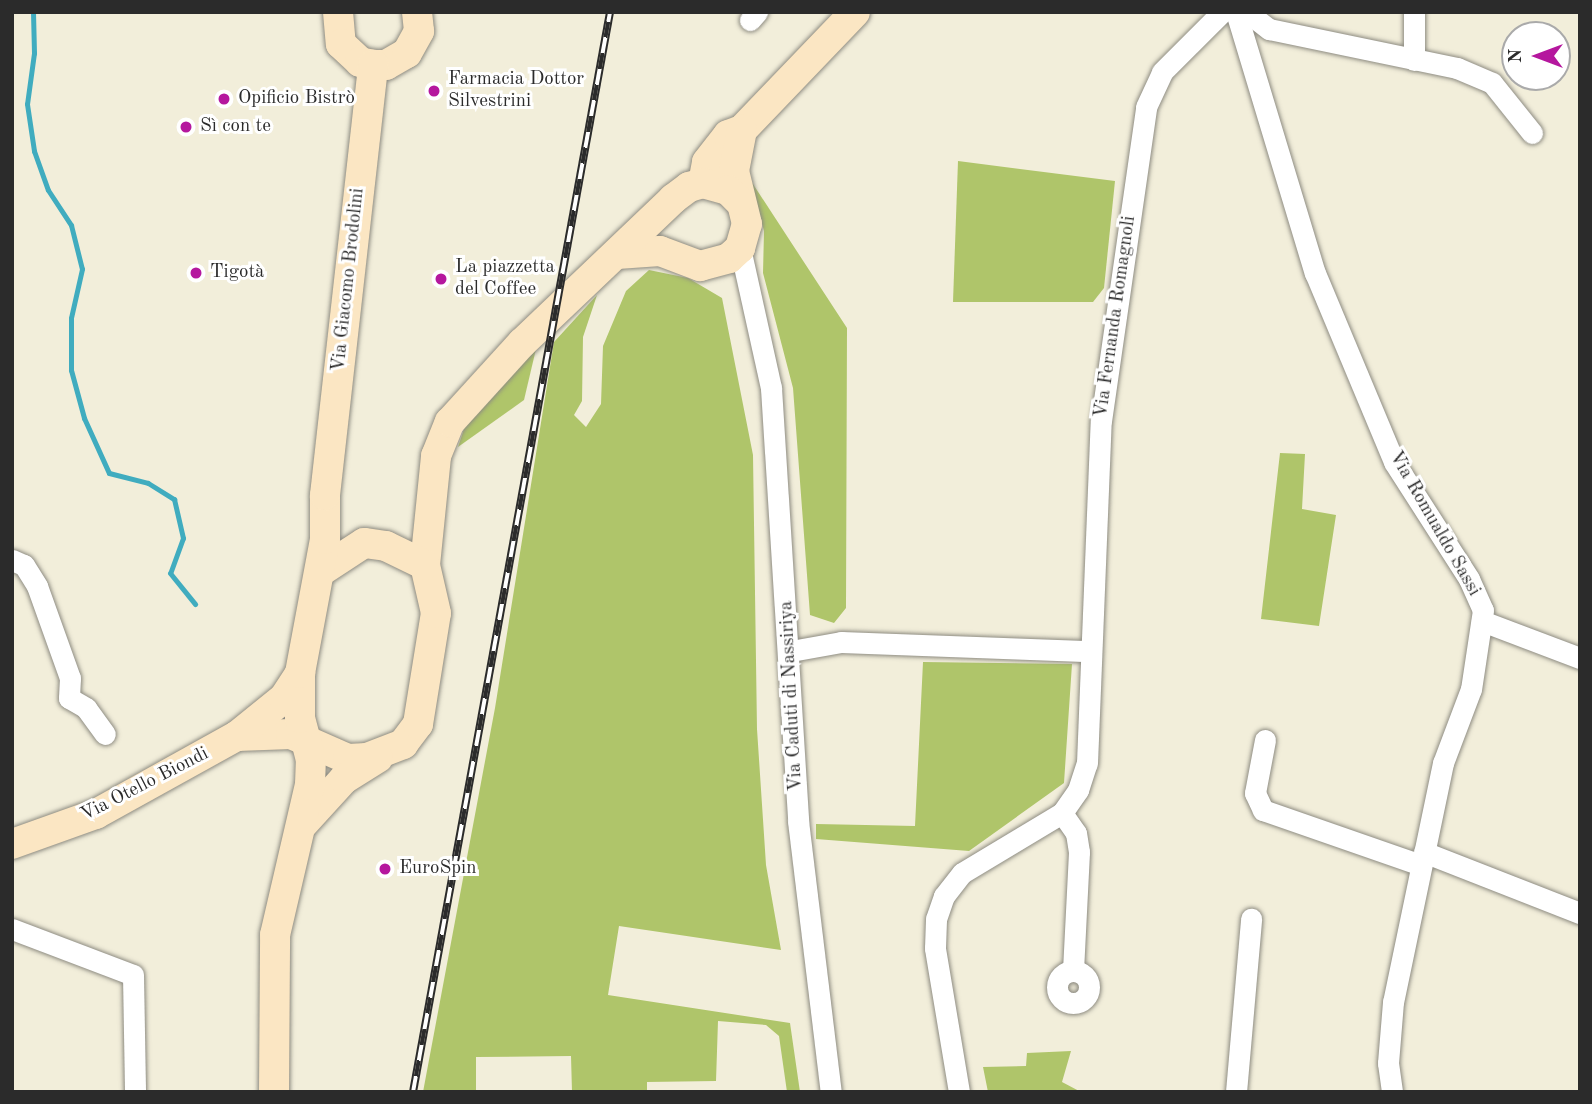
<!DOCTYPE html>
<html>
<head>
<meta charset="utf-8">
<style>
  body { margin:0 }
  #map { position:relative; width:1592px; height:1104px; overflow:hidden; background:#f2eeda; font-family:"Old Standard TT",serif }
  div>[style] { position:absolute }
  .green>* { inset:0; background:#afc56a }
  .stream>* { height:5px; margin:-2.5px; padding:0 2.5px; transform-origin:2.5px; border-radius:2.5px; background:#40acbf }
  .roads { filter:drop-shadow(0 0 2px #8e8c82) drop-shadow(0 0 2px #8e8c82) }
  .street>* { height:21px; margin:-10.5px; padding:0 10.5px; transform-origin:10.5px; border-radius:10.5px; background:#fff }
  .street>.ring { margin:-10.5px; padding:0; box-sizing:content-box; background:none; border:21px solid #fff; border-radius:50% }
  .secondary>* { height:30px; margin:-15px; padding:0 15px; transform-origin:15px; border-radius:15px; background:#fbe6c3 }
  .rail>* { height:8px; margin-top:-4px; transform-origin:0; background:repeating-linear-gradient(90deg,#fff 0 16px,#2b2b2b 0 32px); box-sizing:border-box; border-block:2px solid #2b2b2b }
  .dots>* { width:19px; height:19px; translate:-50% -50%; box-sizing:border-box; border:4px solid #fff; border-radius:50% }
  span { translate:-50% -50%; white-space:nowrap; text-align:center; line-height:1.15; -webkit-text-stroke:6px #fff; paint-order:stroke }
  .poi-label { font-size:19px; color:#2b2b2b }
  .left { translate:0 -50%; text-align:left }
  .street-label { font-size:19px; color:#2b2b2b }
  .frame { position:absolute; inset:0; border:14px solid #2b2b2b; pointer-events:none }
  .north { position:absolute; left:1501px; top:21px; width:70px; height:70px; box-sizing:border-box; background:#fff; border:2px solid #aaa; border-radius:50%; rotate:270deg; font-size:19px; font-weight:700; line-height:28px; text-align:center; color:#2b2b2b }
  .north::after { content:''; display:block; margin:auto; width:24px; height:32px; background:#b5179e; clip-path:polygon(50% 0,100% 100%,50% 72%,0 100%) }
</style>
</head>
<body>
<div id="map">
  <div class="green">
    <i style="clip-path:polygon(958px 161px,1115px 181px,1104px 288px,1093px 302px,953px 302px)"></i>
    <i style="clip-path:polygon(751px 181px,847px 328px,846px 608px,834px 623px,810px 615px,793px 388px,763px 273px,764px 231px)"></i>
    <i style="clip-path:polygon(649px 270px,688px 278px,722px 298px,753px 455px,757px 729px,766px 865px,781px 950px,619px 926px,608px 995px,790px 1023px,800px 1092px,787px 1092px,779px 1036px,766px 1025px,718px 1021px,716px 1081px,647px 1082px,647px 1092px,572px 1092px,571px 1056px,476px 1057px,476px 1092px,423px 1092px,495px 708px,554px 342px,597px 295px,583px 337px,582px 401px,574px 415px,586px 427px,601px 404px,603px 346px,626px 291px)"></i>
    <i style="clip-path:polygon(536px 349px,524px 400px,458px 447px,467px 420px)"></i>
    <i style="clip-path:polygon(1280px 453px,1305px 454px,1302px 509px,1336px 515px,1319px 626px,1261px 619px)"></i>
    <i style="clip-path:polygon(923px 662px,1072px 664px,1064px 783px,969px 851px,816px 839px,816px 824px,915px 826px)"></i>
    <i style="clip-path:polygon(1071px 1051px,1062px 1082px,1081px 1092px,988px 1092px,983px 1067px,1026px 1066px,1027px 1053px)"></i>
  </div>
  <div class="stream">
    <i style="left:33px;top:12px;width:41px;rotate:88.6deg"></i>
    <i style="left:34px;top:53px;width:51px;rotate:97.8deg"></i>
    <i style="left:27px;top:104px;width:48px;rotate:81.5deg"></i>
    <i style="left:34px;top:151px;width:41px;rotate:70.3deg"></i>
    <i style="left:48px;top:190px;width:42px;rotate:56.7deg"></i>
    <i style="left:71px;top:225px;width:45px;rotate:76deg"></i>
    <i style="left:82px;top:269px;width:50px;rotate:102.7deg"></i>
    <i style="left:71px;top:318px;width:52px;rotate:90deg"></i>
    <i style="left:71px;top:370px;width:50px;rotate:74.8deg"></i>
    <i style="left:84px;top:418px;width:60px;rotate:65.6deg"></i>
    <i style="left:109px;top:473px;width:40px;rotate:14.4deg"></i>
    <i style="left:148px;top:483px;width:31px;rotate:32deg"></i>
    <i style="left:174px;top:499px;width:40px;rotate:77deg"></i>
    <i style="left:183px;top:538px;width:37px;rotate:110deg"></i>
    <i style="left:170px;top:573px;width:40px;rotate:51deg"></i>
  </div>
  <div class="roads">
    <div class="street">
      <i style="left:1236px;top:12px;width:273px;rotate:73.2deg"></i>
      <i style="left:1315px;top:273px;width:205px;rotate:67.3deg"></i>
      <i style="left:1394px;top:462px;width:139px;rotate:57.3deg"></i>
      <i style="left:1469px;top:579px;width:34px;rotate:66deg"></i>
      <i style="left:1483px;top:610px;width:80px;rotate:98.6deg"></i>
      <i style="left:1471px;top:689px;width:79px;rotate:110.7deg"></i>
      <i style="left:1443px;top:763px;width:244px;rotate:101.8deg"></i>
      <i style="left:1393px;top:1002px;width:61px;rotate:94.7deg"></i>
      <i style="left:1388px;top:1063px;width:29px;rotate:82deg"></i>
      <i style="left:1247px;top:12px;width:28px;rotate:38deg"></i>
      <i style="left:1269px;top:29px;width:192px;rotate:11.7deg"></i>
      <i style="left:1457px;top:68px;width:38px;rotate:23deg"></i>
      <i style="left:1492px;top:83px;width:64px;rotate:51.3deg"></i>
      <i style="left:1414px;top:12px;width:48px;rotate:90deg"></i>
      <i style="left:750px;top:20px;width:11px;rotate:-49deg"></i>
      <i style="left:740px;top:248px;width:143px;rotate:77.5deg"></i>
      <i style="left:771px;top:388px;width:434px;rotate:86.4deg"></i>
      <i style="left:798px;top:821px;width:273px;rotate:83.1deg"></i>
      <i style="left:12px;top:560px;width:13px;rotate:23deg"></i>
      <i style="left:24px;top:565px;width:25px;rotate:58deg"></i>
      <i style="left:37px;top:586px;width:98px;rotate:70.3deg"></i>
      <i style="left:70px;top:678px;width:20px;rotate:93deg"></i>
      <i style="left:69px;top:698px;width:20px;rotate:30deg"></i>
      <i style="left:86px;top:708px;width:32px;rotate:54deg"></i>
      <i style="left:1482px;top:621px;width:105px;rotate:20.7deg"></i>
      <i style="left:791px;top:651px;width:51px;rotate:-10.2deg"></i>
      <i style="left:841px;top:642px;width:250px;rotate:2.1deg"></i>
      <i style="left:1265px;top:740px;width:54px;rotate:100.7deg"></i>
      <i style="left:1255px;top:793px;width:19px;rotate:65deg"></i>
      <i style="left:1263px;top:810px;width:167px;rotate:19.2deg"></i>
      <i style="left:1062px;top:813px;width:24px;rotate:55deg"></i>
      <i style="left:1076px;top:833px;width:19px;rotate:81deg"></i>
      <i style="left:1079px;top:852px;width:118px;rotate:92.9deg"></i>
      <i style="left:1424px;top:852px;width:168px;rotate:21.4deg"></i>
      <i style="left:12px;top:929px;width:129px;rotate:20.8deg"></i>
      <i style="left:133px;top:975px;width:117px;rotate:89deg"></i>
      <i class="ring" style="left:1057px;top:971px;width:11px;height:11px"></i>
      <i style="left:959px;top:1092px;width:146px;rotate:-99.5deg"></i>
      <i style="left:935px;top:948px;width:29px;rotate:-88deg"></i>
      <i style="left:936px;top:919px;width:24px;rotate:-71deg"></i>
      <i style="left:944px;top:896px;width:29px;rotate:-52deg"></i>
      <i style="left:962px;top:873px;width:117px;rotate:-31deg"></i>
      <i style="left:1062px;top:813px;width:28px;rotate:-55deg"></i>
      <i style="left:1078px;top:790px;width:28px;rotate:-72deg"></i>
      <i style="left:1087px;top:763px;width:342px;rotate:-87.7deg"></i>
      <i style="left:1101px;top:421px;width:317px;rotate:-81.8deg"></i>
      <i style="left:1146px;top:107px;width:38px;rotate:-65deg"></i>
      <i style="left:1162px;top:72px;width:85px;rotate:-45deg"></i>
      <i style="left:1236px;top:1092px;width:174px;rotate:-85deg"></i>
    </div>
    <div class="secondary">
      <i style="left:338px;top:12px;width:32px;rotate:85deg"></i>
      <i style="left:341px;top:44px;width:26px;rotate:43deg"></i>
      <i style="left:360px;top:62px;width:13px;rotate:13deg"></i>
      <i style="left:373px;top:65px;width:13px"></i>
      <i style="left:386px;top:65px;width:24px;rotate:-30deg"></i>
      <i style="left:407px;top:53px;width:25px;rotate:-61deg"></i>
      <i style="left:419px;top:31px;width:19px;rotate:-96deg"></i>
      <i style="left:703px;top:183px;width:21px;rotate:-79deg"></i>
      <i style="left:707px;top:162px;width:34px;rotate:-52deg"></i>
      <i style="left:728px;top:135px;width:15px;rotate:-20deg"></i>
      <i style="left:742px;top:130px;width:163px;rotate:-46.2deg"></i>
      <i style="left:617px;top:254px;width:43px;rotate:-4deg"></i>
      <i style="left:660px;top:251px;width:43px;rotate:20.6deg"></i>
      <i style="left:700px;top:266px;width:30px;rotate:-15deg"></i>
      <i style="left:729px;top:258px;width:15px;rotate:-42deg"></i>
      <i style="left:740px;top:248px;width:25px;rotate:-74deg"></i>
      <i style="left:747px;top:224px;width:55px;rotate:-103.8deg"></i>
      <i style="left:734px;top:171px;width:42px;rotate:-79deg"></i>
      <i style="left:425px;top:565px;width:110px;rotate:-84.2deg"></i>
      <i style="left:436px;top:456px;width:37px;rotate:-68deg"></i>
      <i style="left:450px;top:422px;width:107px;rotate:-47.7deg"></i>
      <i style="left:522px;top:343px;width:209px;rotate:-43.6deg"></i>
      <i style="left:673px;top:199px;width:20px;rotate:-37deg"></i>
      <i style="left:689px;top:187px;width:15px;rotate:-16deg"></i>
      <i style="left:703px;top:183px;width:26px;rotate:16deg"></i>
      <i style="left:728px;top:190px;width:14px;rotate:45deg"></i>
      <i style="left:237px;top:736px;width:54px;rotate:-2.1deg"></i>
      <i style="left:291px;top:734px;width:62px;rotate:23.7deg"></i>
      <i style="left:348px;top:759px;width:19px;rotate:-3deg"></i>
      <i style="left:367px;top:758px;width:39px;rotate:-21deg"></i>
      <i style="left:403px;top:744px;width:25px;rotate:-53deg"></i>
      <i style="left:418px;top:724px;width:112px;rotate:-80.8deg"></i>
      <i style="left:436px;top:613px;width:49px;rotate:-102.9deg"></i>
      <i style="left:425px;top:565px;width:43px;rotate:-154deg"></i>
      <i style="left:386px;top:546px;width:22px;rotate:-172deg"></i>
      <i style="left:364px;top:543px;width:51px;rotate:146.9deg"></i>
      <i style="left:303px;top:824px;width:61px;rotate:-47.7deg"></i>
      <i style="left:344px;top:779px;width:40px;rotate:-32deg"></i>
      <i style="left:12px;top:844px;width:89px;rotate:-19.7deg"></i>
      <i style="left:96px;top:814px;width:161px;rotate:-29deg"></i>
      <i style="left:237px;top:736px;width:60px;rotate:-39deg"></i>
      <i style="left:284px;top:698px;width:30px;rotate:-57deg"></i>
      <i style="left:274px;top:1092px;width:157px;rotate:-89.6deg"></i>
      <i style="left:275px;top:935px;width:154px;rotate:-76.9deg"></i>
      <i style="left:310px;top:785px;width:25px;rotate:-88deg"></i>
      <i style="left:311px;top:760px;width:43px;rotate:-104.7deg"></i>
      <i style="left:300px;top:718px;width:45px;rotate:-90deg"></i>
      <i style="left:300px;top:673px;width:136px;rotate:-79.4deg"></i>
      <i style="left:325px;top:539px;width:44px;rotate:-90deg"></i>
      <i style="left:325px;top:495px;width:433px;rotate:-83.6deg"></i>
    </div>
  </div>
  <div class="rail">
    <i style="left:413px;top:1092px;width:1098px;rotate:-79.66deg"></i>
  </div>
  <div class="dots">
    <i style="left:434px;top:91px;background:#b5179e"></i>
    <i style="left:224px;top:99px;background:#b5179e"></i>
    <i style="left:186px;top:127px;background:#b5179e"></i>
    <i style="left:196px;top:273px;background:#b5179e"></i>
    <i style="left:441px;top:279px;background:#b5179e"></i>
    <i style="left:385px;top:869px;background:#b5179e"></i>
  </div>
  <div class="poi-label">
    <span class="left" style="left:448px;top:91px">Farmacia Dottor<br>Silvestrini</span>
    <span class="left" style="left:238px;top:99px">Opificio Bistrò</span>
    <span class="left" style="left:200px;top:127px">Sì con te</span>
    <span class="left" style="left:455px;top:279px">La piazzetta<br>del Coffee</span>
    <span class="left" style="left:210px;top:273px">Tigotà</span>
    <span class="left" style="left:399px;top:869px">EuroSpin</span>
  </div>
  <div class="street-label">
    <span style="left:349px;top:280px;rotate:-84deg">Via Giacomo Brodolini</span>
    <span style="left:1116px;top:317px;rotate:-82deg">Via Fernanda Romagnoli</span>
    <span style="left:1434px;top:524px;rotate:60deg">Via Romualdo Sassi</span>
    <span style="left:792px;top:696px;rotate:-93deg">Via Caduti di Nassiriya</span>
    <span style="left:145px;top:785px;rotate:-27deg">Via Otello Biondi</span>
  </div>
  <div class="frame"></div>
  <div class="north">N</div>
</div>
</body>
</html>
